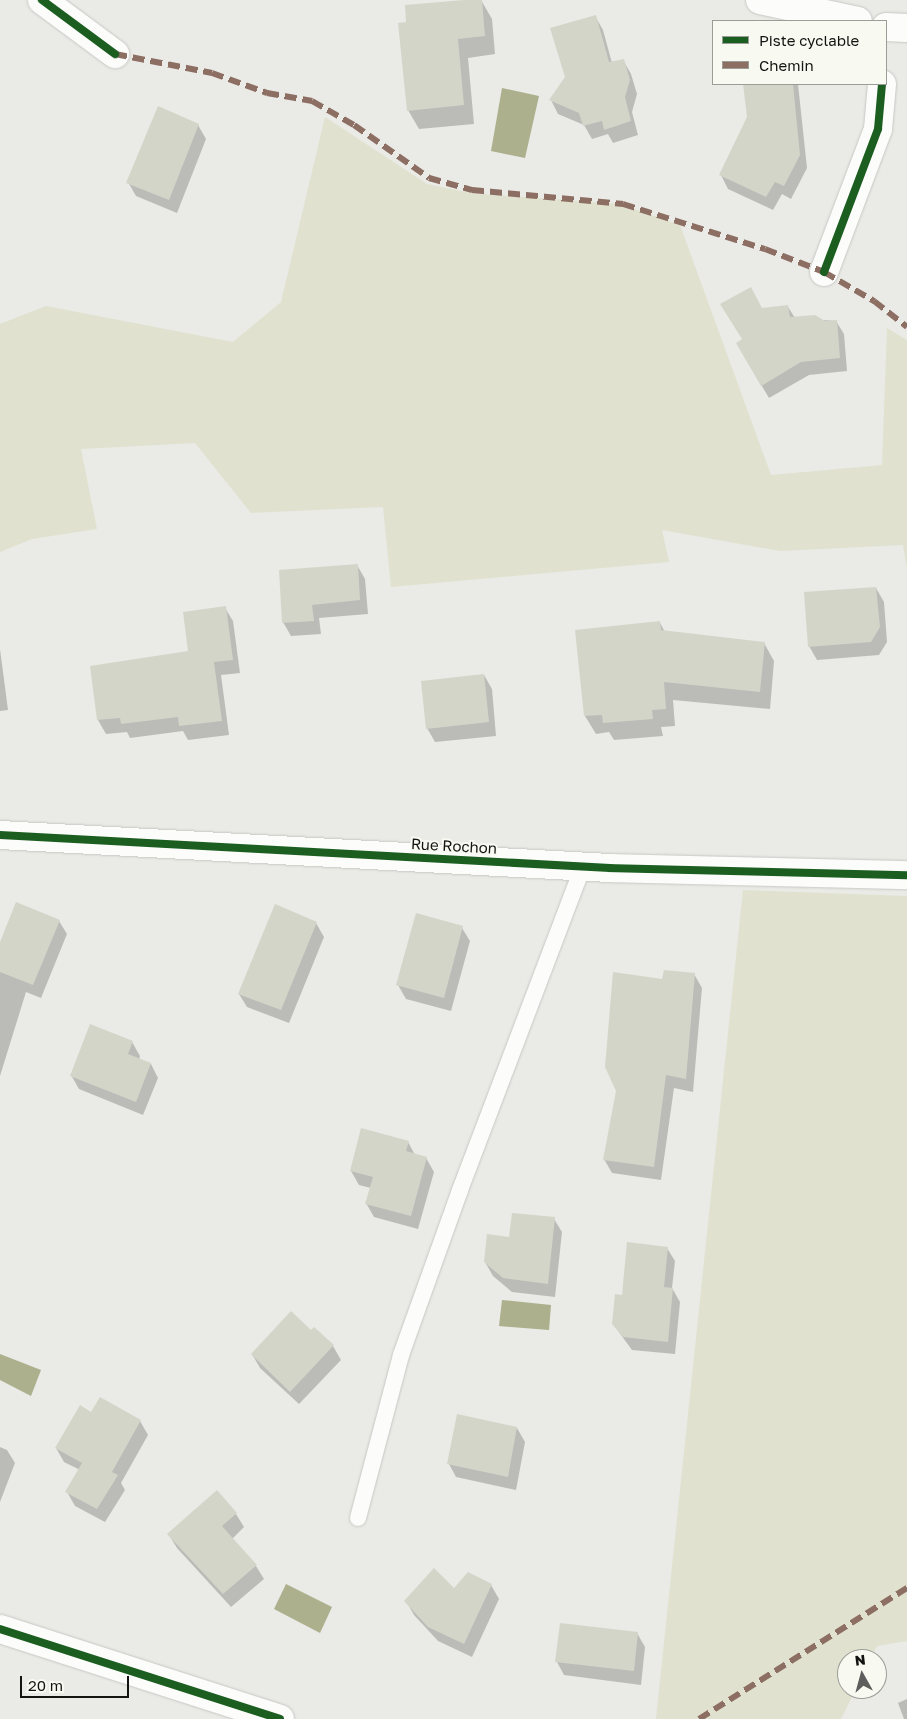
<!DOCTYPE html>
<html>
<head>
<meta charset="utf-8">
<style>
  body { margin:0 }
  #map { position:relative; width:907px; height:1719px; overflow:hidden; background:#eaeae6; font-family:"Golos Text",sans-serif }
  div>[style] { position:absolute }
  .green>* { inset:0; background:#e0e2cf }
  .water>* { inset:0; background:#acb08c }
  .shadow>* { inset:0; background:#0003 }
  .building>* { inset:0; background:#d4d5c9 }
  .roads { filter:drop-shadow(0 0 1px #c7c7c4) drop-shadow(0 0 1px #c7c7c4) }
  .lane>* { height:16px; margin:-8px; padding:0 8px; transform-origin:8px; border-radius:8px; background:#fcfcfb }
  .street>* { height:28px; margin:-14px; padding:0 14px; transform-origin:14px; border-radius:14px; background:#fcfcfb }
  .secondary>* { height:28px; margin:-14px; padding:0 14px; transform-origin:14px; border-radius:14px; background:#fcfcfb }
  .quiet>* { height:6px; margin-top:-3px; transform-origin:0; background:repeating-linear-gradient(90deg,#8d6e63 0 12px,transparent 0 18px) }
  .cycleway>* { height:8px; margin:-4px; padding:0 4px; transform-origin:4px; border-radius:4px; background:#1b5e20 }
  span { translate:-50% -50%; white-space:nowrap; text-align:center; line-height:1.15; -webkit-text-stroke:4px #f8f9f1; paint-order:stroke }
  .street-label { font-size:15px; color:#131411 }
  .legend { position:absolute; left:712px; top:20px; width:175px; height:65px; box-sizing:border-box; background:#f8f9f1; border:1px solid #9c9d97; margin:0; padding:6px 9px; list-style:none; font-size:15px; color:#131411 }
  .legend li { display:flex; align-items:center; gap:10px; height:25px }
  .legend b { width:25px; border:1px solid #9c9d97 }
  .north { position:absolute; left:837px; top:1649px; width:50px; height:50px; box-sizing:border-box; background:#f8f9f1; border:1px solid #9c9d97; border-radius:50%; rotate:353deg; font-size:14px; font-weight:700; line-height:20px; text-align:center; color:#131411 }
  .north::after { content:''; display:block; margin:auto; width:18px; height:22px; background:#5e5f5c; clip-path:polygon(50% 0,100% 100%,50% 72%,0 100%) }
  .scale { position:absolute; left:20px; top:1676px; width:109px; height:22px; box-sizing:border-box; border:2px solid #131411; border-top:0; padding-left:6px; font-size:15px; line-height:18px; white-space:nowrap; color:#131411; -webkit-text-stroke:4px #f8f9f1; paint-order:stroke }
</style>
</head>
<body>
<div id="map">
  <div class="green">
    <i style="clip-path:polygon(325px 117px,427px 184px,471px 193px,620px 204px,680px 225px,771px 475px,882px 465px,887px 328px,907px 340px,907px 569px,903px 545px,780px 551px,662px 530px,669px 562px,391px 587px,383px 507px,251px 513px,195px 443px,81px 449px,97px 529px,32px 539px,0 552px,0 324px,46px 306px,233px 342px,281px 302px)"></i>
    <i style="clip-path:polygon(743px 890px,907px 896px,907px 1641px,877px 1646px,870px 1659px,847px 1659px,847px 1689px,856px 1689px,841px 1719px,656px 1719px)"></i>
  </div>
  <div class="water">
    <i style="clip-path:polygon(502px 88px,539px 96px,525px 158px,491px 151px)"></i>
    <i style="clip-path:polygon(502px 1300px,551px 1305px,549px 1330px,499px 1326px)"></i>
    <i style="clip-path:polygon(0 1354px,41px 1370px,31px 1396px,0 1380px)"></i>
    <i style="clip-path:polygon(286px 1584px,332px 1607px,320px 1633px,274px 1609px)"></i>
  </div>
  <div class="shadow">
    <i style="clip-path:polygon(481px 0,492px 19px,495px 54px,468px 58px,474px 124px,419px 129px,408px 110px)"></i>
    <i style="clip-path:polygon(595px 16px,603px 30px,612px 63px,623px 60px,631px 74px,637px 94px,632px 112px,638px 135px,613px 143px,608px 134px,592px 139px,584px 125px,558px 114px,551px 100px,566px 77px)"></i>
    <i style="clip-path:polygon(744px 84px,798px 84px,807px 168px,791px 199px,782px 194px,773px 210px,728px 189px,721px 175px,748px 117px)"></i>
    <i style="clip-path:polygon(198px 125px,206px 139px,177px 213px,136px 196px,128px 182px)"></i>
    <i style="clip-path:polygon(788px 307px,795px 318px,836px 321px,844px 334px,847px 371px,809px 375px,769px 398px,737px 344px,743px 340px,762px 309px)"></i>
    <i style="clip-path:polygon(357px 565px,365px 579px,368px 614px,319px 618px,321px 634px,291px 636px,283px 622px)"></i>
    <i style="clip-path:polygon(876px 588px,884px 602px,887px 642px,879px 655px,817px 660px,809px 646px)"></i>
    <i style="clip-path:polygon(225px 608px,233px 621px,240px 673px,221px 675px,229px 735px,188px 740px,183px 731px,130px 738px,127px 732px,106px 734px,98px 720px,92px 667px,190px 652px)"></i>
    <i style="clip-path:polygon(660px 623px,665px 632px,764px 643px,774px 661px,770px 709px,673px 700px,675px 726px,661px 727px,663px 736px,614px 740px,609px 732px,596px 734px,585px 716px)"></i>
    <i style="clip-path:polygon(0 649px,8px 710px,0 711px)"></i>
    <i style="clip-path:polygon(484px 675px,492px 689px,496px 736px,435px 742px,427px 728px)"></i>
    <i style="clip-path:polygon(59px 921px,67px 934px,41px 998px,26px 992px,0 1076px,0 946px)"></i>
    <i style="clip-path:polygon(316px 923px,324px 937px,289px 1023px,247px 1007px,239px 994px)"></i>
    <i style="clip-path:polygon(462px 928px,470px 941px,451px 1011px,406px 999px,398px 985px)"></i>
    <i style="clip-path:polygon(694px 974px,702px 988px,693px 1092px,674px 1088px,661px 1180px,612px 1173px,604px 1159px,663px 981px)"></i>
    <i style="clip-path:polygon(132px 1042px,140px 1056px,139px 1060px,151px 1064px,158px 1078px,143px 1115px,79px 1089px,71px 1075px)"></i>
    <i style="clip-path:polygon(408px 1142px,415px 1155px,426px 1158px,434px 1172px,418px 1229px,374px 1217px,366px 1203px,371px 1188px,359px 1185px,351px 1171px)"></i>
    <i style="clip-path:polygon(554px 1219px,562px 1232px,555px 1297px,512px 1292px,493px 1276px,485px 1262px,510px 1238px)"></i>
    <i style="clip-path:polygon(667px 1248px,675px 1261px,672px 1288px,680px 1302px,675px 1354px,632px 1350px,613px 1324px,623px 1297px)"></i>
    <i style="clip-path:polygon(311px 1332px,333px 1346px,341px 1360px,299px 1404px,260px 1368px,252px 1354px)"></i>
    <i style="clip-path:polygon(92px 1414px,140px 1421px,148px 1435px,121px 1483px,125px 1490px,105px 1522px,75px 1506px,67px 1492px,80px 1470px,64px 1462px,56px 1448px)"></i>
    <i style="clip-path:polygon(517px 1428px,525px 1442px,516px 1490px,456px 1477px,449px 1464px)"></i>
    <i style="clip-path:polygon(0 1447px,7px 1450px,15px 1463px,0 1502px)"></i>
    <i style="clip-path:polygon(236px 1514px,244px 1527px,232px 1539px,256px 1566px,264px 1579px,231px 1607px,177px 1548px,169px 1535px)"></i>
    <i style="clip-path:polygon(491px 1585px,499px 1599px,472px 1657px,438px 1641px,414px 1615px,406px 1601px,454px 1590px)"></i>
    <i style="clip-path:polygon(637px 1633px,645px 1647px,641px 1685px,564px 1675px,557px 1662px)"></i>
    <i style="clip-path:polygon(907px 1699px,907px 1719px,904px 1719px,898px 1703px)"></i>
  </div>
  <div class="building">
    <i style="clip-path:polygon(464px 0,482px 0,485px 36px,458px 39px,464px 105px,407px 111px,398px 23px,406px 22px,405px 5px)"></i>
    <i style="clip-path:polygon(596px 15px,609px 62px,624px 59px,630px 80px,625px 97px,631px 121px,604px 130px,602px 121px,583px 126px,579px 113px,549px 100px,565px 77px,550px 28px)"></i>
    <i style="clip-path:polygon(743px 84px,793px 84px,800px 155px,784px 186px,775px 182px,766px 197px,719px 175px,747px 117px)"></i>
    <i style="clip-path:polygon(158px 106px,199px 124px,169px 200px,126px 183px)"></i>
    <i style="clip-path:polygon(751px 287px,762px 308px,788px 305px,790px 317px,815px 315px,825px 321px,837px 320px,840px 358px,801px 362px,761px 386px,736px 343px,742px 339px,720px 304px)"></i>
    <i style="clip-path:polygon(358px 564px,360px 600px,312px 605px,314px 621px,282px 623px,279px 570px)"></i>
    <i style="clip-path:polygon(876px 587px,880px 627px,871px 642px,808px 647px,804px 592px)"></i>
    <i style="clip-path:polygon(226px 606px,233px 660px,214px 662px,222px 721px,179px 726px,178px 717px,121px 724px,120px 718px,97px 720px,90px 666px,188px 651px,183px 612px)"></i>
    <i style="clip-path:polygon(660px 621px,661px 630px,765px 642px,760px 692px,664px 682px,666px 709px,652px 710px,653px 719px,603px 723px,602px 715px,584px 716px,575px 630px)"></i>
    <i style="clip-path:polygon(484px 674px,489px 722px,426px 729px,421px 681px)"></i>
    <i style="clip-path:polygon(16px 902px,60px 920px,33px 985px,0 972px,0 942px)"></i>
    <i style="clip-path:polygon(275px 904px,317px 922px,281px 1010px,238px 994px)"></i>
    <i style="clip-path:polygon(416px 913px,463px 926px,444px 998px,396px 985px)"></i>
    <i style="clip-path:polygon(664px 970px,695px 973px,686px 1079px,666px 1075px,654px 1167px,603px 1160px,616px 1091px,605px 1067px,613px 972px,662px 979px)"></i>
    <i style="clip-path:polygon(90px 1024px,133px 1041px,128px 1054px,151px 1063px,136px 1102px,70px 1076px)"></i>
    <i style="clip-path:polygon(361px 1128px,409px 1141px,406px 1151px,427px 1157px,411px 1216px,365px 1204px,373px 1177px,350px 1171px)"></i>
    <i style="clip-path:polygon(512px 1213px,555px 1217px,548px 1284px,503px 1278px,484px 1262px,487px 1234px,509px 1237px)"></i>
    <i style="clip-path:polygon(627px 1242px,668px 1247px,664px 1287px,673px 1288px,668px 1342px,623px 1337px,612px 1324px,615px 1294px,622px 1295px)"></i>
    <i style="clip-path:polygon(291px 1311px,311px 1330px,314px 1327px,334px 1345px,290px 1392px,251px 1354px)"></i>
    <i style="clip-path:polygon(100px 1397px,141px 1420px,112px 1472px,118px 1475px,97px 1509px,65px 1492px,82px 1463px,55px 1448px,80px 1405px,91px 1412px)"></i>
    <i style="clip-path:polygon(457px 1414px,517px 1427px,508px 1477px,447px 1464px)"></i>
    <i style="clip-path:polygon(217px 1490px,237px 1513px,222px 1526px,257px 1565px,223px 1594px,167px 1534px)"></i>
    <i style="clip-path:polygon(434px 1568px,454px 1588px,468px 1572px,492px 1584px,464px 1644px,428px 1627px,404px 1601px)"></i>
    <i style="clip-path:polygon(560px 1623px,638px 1632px,634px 1671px,555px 1662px)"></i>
  </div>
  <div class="roads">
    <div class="lane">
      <i style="left:358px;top:1518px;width:169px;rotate:-75.2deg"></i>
      <i style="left:401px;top:1355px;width:175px;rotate:-70.3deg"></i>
      <i style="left:460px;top:1190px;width:347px;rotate:-69.2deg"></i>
    </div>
    <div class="street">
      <i style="left:42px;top:0;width:91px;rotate:36.5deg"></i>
      <i style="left:760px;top:0;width:100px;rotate:12.1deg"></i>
      <i style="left:886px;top:27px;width:21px;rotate:3deg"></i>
      <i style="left:824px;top:272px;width:153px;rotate:-69.3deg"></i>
      <i style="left:878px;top:129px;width:45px;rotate:-84.9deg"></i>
      <i style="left:0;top:1629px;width:294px;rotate:17.8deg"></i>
    </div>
    <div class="secondary">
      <i style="left:0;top:835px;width:611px;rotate:3.1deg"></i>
      <i style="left:610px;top:868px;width:297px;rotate:1.4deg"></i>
    </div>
  </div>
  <div class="quiet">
    <i style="left:115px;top:54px;width:99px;rotate:11.1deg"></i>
    <i style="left:212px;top:73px;width:59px;rotate:20deg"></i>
    <i style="left:267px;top:93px;width:46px;rotate:10.1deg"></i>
    <i style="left:312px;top:101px;width:48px;rotate:29.7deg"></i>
    <i style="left:354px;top:125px;width:92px;rotate:35.2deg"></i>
    <i style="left:429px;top:178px;width:45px;rotate:15.6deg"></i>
    <i style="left:472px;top:190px;width:152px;rotate:5.3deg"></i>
    <i style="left:623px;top:204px;width:149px;rotate:17.6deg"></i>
    <i style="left:765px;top:249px;width:63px;rotate:21.3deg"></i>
    <i style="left:824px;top:272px;width:58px;rotate:30.1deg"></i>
    <i style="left:874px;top:301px;width:42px;rotate:38.2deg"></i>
    <i style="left:699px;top:1719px;width:246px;rotate:-32.2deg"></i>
  </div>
  <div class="cycleway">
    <i style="left:42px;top:0;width:91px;rotate:36.5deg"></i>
    <i style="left:824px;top:272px;width:153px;rotate:-69.3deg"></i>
    <i style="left:878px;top:129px;width:45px;rotate:-84.9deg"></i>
    <i style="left:0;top:835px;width:611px;rotate:3.1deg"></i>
    <i style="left:610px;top:868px;width:297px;rotate:1.4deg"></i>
    <i style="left:0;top:1629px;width:294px;rotate:17.8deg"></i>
  </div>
  <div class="street-label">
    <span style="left:454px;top:846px;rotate:3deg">Rue Rochon</span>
  </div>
  <ul class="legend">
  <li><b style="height:6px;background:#1b5e20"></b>Piste cyclable</li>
  <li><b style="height:6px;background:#8d6e63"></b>Chemin</li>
  </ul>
  <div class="north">N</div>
  <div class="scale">20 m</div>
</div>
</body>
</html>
